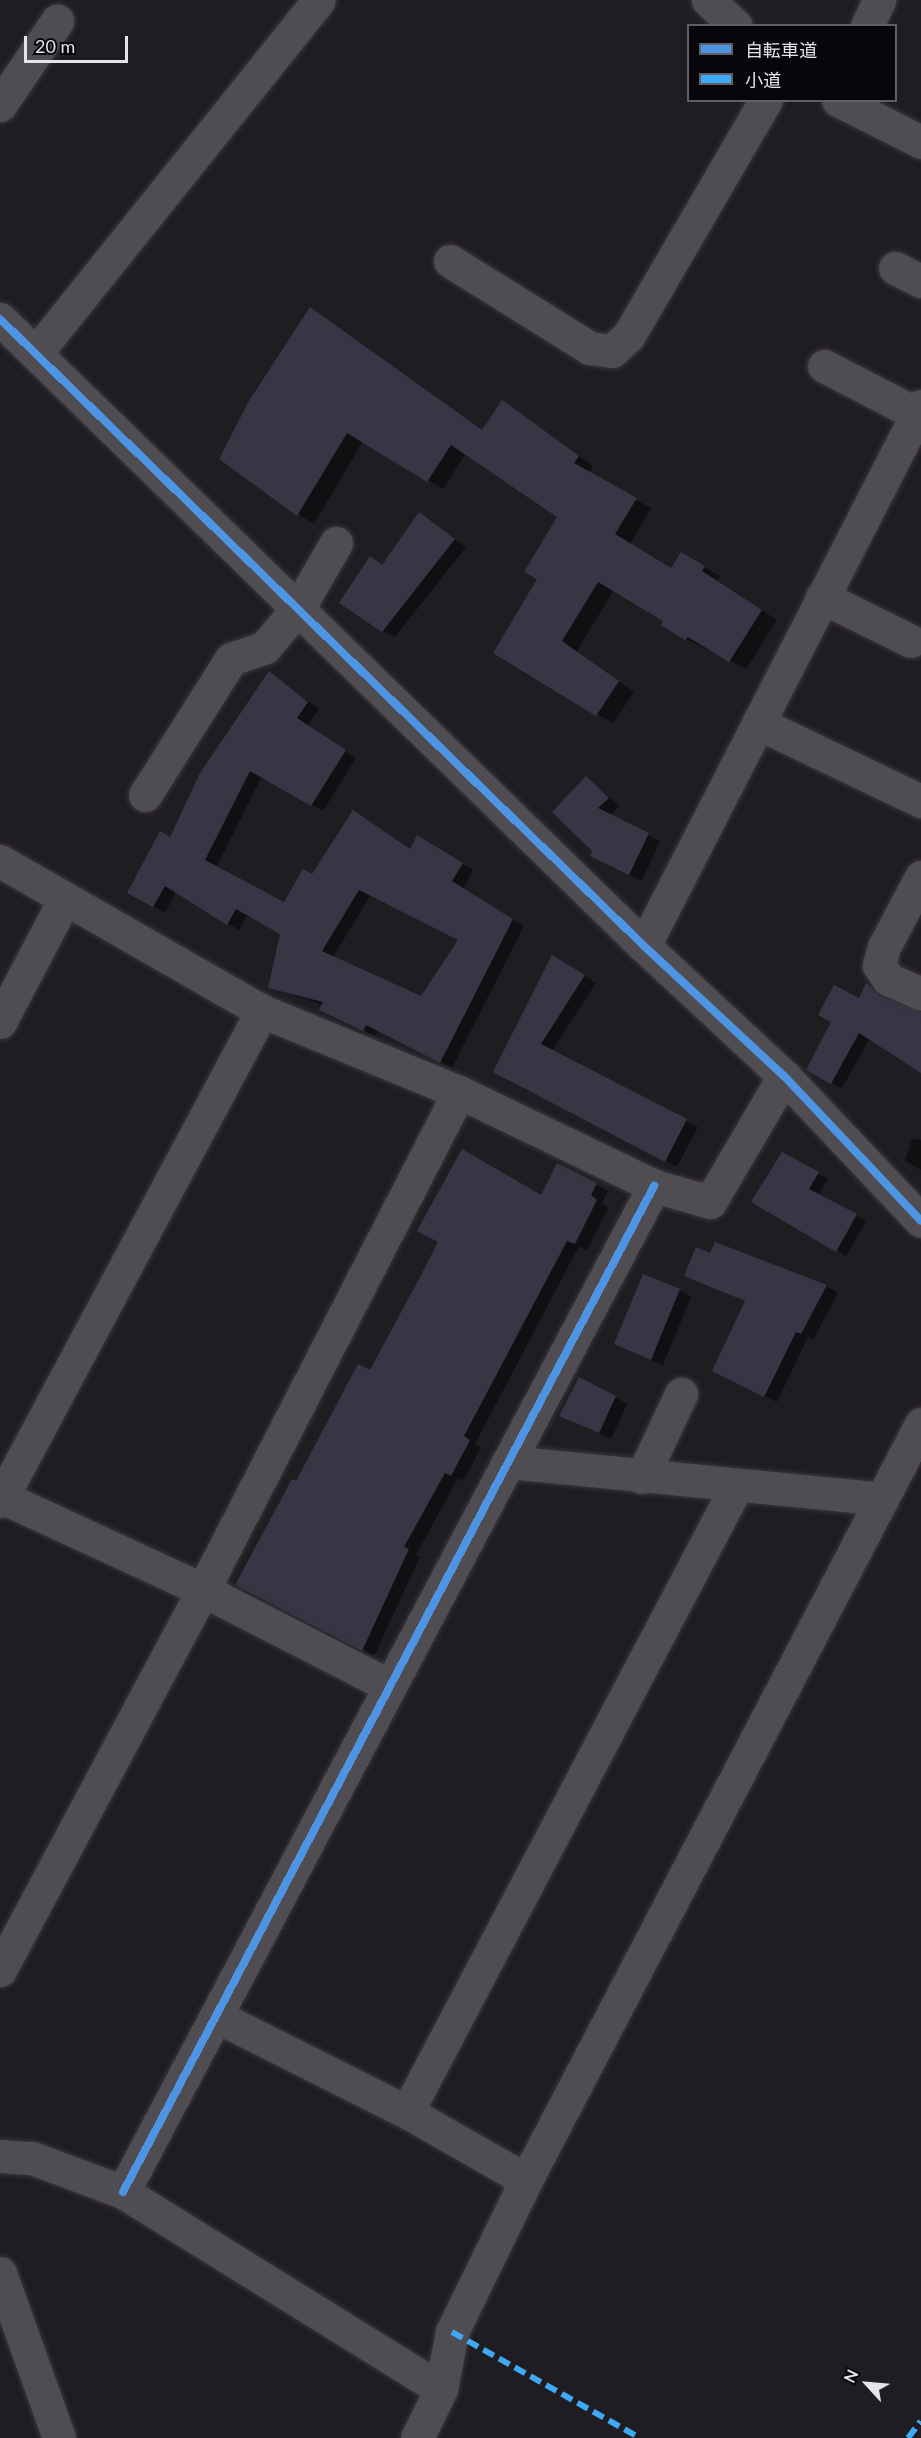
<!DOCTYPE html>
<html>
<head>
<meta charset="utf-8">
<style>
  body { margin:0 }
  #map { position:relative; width:921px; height:2438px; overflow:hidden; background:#201d22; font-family:Lato,"Noto Sans JP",sans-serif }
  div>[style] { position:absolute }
  .shadow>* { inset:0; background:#0007 }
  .building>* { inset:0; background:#3a3545 }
  .roads { filter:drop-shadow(0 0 2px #3a373c) drop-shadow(0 0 2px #3a373c) }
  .minor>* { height:33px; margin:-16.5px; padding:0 16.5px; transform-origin:16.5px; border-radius:16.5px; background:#504d52 }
  .quiet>* { height:6px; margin-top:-3px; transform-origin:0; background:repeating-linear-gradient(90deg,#3fa9f5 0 12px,transparent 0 18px) }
  .cycleway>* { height:8px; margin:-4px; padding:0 4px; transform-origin:4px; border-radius:4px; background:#4d94e3 }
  span { translate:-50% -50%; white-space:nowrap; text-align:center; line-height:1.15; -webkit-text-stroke:4.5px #09060b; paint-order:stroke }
  .legend { position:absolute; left:687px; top:24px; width:210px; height:78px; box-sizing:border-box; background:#09060b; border:2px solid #625e65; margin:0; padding:8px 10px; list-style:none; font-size:18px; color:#e7e3eb }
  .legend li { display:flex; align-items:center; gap:12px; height:30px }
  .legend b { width:30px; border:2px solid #625e65 }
  .north { position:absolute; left:837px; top:2354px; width:60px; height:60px; -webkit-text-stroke:4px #09060b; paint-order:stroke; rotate:296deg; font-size:16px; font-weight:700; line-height:24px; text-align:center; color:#e7e3eb }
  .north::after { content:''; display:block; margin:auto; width:21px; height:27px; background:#e7e3eb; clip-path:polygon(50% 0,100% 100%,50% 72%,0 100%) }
  .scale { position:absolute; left:24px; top:36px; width:104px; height:27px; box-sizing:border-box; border:3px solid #e7e3eb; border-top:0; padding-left:8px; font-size:18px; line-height:21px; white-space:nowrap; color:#e7e3eb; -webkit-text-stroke:4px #09060b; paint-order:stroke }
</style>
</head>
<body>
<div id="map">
  <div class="shadow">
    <i style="clip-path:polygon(310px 309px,483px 431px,502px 402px,593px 466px,589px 473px,651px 508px,630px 544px,672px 570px,681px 554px,720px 576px,717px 581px,777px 620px,746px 669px,686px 639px,663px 624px,665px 621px,614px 590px,577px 651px,634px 692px,613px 723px,495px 653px,540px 579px,559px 516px,466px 453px,443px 489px,363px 441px,314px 524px,272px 497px)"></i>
    <i style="clip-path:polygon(420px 514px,466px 547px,395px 637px,383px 631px,370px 558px,383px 566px)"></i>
    <i style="clip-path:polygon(evenodd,270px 673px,319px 709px,307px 726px,356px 758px,323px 811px,262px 776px,216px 868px,284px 904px,312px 876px,411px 850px,418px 837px,473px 870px,463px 889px,524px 926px,452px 1068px,378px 1031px,375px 1036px,333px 1016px,323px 1005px,269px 987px,282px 933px,248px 914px,239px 930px,176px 892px,165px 913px,129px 892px,171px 839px,270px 673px,370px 896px,460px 940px,422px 997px,333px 957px,370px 896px)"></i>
    <i style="clip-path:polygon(586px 778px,620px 806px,610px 815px,660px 841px,642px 881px,604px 862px,594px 851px)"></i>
    <i style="clip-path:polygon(553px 957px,596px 983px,552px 1051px,698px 1127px,677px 1167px,507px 1078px)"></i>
    <i style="clip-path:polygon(866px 986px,888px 1001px,921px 1015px,921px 1071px,870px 1038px,842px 1088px,818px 1075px)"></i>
    <i style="clip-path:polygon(912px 1139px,921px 1140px,921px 1170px,905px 1161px)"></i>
    <i style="clip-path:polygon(782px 1154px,828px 1179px,818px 1196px,866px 1221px,846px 1256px,753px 1202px)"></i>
    <i style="clip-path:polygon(558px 1165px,608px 1191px,602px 1203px,608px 1208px,587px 1250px,579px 1246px,475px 1444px,481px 1448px,463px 1481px,458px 1478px,416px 1555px,420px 1557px,374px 1656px,248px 1591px,297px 1483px,371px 1372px,541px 1197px)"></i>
    <i style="clip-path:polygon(711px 1255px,826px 1286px,838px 1293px,813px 1340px,808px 1337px,777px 1402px,726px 1377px,746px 1302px,686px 1275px)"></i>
    <i style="clip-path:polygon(679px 1290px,691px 1297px,663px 1365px,628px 1350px)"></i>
    <i style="clip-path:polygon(615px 1397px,627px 1404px,611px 1439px,561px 1415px)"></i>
  </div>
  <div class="building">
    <i style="clip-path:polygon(310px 307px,482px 430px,502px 400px,579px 456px,574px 463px,637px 498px,615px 534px,671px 568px,681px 552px,705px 566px,702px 571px,762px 610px,729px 662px,688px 637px,685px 640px,661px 625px,663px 621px,598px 582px,562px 641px,619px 681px,596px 716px,493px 653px,537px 579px,524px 572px,557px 517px,451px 445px,427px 482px,347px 433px,297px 516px,219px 459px,249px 401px)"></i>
    <i style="clip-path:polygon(419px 512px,455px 539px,382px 632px,339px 603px,370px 556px,382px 565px)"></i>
    <i style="clip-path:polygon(evenodd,269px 671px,308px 702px,297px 718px,346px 750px,311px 806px,250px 771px,205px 860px,284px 902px,303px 869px,312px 874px,353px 810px,410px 849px,417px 835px,463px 863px,452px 881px,513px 919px,440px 1063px,366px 1025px,363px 1031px,319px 1010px,323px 1002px,268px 988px,280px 934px,236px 909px,227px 925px,165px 886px,153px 907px,127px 893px,160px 831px,170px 837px,200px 773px,269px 671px,359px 890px,458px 940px,421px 996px,322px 951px,359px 890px)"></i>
    <i style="clip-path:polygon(586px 776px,609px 798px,598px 808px,649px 833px,629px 875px,590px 856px,592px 851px,552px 812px)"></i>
    <i style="clip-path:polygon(552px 955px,585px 975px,541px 1044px,687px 1119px,665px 1162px,493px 1072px)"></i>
    <i style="clip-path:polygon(866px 983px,880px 996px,921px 1012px,921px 1073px,859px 1033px,831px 1084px,806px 1070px,831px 1022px,818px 1015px,834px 985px,859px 998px)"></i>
    <i style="clip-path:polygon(462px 1149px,541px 1195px,557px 1163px,597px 1183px,591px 1195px,597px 1200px,575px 1244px,567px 1241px,464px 1436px,470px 1440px,451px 1476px,445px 1473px,404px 1547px,409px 1549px,362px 1651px,235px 1585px,292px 1479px,296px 1481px,358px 1364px,370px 1370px,420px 1277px,438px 1242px,417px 1231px)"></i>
    <i style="clip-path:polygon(782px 1152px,819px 1172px,809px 1189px,857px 1214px,836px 1252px,751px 1202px)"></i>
    <i style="clip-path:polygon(715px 1242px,827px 1285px,801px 1334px,796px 1332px,764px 1397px,712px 1371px,745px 1301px,684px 1276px,696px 1247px,710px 1253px)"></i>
    <i style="clip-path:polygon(643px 1274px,680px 1289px,651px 1360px,614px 1344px)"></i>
    <i style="clip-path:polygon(579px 1377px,616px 1396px,599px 1433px,559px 1416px)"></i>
  </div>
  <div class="roads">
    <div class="minor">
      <i style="left:708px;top:0;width:38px;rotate:43deg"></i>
      <i style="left:867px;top:26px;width:29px;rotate:-65deg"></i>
      <i style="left:838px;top:100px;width:93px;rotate:26.8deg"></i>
      <i style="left:0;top:105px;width:102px;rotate:-55.8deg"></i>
      <i style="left:450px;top:261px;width:165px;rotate:31.9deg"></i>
      <i style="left:590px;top:348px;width:22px;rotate:8deg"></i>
      <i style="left:612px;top:351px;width:23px;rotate:-43deg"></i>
      <i style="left:629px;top:335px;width:272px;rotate:-59.8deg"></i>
      <i style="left:895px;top:268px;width:29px;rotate:27deg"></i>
      <i style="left:0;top:319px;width:899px;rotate:44.23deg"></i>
      <i style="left:644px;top:946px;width:191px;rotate:42.9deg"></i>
      <i style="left:784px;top:1076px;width:199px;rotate:46.6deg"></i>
      <i style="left:36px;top:353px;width:452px;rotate:-51.3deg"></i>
      <i style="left:824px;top:366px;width:105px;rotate:27.3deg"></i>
      <i style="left:822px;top:597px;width:99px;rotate:26.3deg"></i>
      <i style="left:758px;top:723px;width:181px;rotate:25.6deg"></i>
      <i style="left:145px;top:795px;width:161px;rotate:-57.7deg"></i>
      <i style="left:231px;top:659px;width:36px;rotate:-19deg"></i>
      <i style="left:265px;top:647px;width:52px;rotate:-49.6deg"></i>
      <i style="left:299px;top:607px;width:74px;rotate:-60deg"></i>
      <i style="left:0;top:861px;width:302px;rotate:29.8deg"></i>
      <i style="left:262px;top:1011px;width:213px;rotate:22.4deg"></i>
      <i style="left:459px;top:1092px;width:216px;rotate:25.7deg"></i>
      <i style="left:654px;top:1186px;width:58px;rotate:15.9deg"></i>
      <i style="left:710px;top:1202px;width:146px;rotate:-59.6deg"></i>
      <i style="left:921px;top:877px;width:79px;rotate:117.9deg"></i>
      <i style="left:884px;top:947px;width:19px;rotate:106deg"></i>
      <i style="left:879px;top:965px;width:17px;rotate:57deg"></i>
      <i style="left:888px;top:979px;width:36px;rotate:24deg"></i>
      <i style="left:644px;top:946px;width:607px;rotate:-62.84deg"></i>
      <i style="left:0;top:1022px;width:138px;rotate:-62.3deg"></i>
      <i style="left:508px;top:1462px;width:376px;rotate:5.6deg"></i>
      <i style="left:642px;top:1477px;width:92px;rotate:-64.8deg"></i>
      <i style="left:2px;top:1497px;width:221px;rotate:24.8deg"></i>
      <i style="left:203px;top:1590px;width:210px;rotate:27.2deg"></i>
      <i style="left:0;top:1501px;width:556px;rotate:-61.87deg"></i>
      <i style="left:0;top:1970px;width:431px;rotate:-61.9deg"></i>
      <i style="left:203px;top:1590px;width:560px;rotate:-62.79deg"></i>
      <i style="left:218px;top:2017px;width:212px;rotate:26.7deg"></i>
      <i style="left:407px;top:2112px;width:137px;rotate:29.7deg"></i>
      <i style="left:407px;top:2112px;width:706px;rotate:-62.24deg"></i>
      <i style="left:0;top:2156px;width:32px;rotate:4deg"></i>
      <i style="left:32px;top:2158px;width:97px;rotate:20.5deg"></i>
      <i style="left:123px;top:2192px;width:374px;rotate:31.8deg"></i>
      <i style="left:123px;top:2192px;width:1138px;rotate:-62.17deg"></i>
      <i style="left:0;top:2273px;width:175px;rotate:70.3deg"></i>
      <i style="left:417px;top:2438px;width:55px;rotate:-63.9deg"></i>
      <i style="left:441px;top:2389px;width:58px;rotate:-79.1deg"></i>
      <i style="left:452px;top:2332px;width:169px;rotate:-64deg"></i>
      <i style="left:526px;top:2180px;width:853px;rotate:-62.41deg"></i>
    </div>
  </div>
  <div class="quiet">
    <i style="left:452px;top:2332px;width:216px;rotate:29.4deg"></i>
    <i style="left:908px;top:2438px;width:21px;rotate:-53deg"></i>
  </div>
  <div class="cycleway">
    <i style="left:0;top:319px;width:899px;rotate:44.23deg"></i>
    <i style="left:644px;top:946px;width:191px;rotate:42.9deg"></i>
    <i style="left:784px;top:1076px;width:199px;rotate:46.6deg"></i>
    <i style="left:123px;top:2192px;width:1138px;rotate:-62.17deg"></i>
  </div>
  <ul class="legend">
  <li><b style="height:8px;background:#4d94e3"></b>自転車道</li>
  <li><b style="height:8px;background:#3fa9f5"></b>小道</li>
  </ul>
  <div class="north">N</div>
  <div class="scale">20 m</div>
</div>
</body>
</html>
